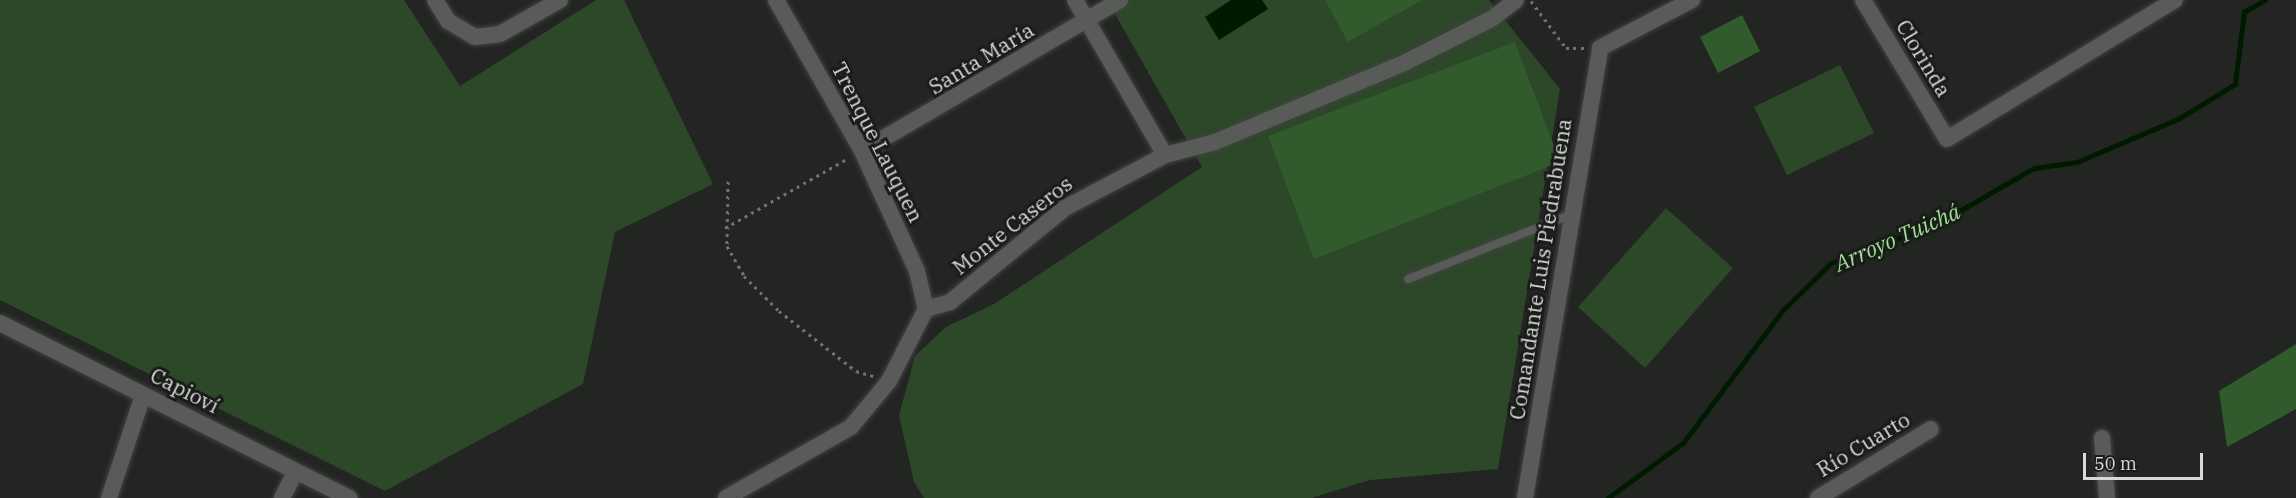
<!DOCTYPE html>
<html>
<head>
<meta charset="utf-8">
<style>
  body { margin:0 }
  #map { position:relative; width:2296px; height:498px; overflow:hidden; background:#232523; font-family:"IBM Plex Serif",serif }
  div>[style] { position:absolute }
  .green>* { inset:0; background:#2c4828 }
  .water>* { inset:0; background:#001a00 }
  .stream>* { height:4.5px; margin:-2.25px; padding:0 2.25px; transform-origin:2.25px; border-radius:2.25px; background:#001a00 }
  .building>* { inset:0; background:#315b2c }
  .path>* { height:3px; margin-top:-1.5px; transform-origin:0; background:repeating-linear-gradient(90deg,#717371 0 3px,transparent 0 7.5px) }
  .roads { filter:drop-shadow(0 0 2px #414341) drop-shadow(0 0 2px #414341) }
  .service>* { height:8px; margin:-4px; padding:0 4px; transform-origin:4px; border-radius:4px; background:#585b58 }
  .minor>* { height:16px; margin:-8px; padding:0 8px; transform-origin:8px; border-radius:8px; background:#585b58 }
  span { translate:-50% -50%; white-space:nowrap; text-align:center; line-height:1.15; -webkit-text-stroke:6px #1a1c19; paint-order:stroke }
  .street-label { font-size:21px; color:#d8dad8 }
  .water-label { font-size:22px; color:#9ede95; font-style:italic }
  .scale { position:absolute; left:2083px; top:453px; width:120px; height:27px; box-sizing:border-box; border:3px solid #d8dad8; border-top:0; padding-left:8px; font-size:18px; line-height:21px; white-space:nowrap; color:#d8dad8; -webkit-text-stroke:4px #1a1c19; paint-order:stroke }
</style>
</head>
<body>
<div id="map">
  <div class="green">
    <i style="clip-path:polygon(0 0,404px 0,460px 86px,596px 0,624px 0,713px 184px,615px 232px,583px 384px,385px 491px,0 300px)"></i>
    <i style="clip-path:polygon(1107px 0,1489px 0,1560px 89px,1498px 469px,1370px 480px,1311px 498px,924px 498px,914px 482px,899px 415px,915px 356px,946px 327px,994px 304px,1202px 167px)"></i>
    <i style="clip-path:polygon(1840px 65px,1874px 133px,1787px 175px,1754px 107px)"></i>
    <i style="clip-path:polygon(1666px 208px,1733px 268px,1645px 368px,1578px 307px)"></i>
  </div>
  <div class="water">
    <i style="clip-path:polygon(1231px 0,1262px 0,1268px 9px,1219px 40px,1205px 17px)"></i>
  </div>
  <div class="stream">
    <i style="left:1608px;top:498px;width:93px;rotate:-36.3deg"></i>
    <i style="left:1683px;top:443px;width:166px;rotate:-53.1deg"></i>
    <i style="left:1783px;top:310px;width:67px;rotate:-44.4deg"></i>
    <i style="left:1831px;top:263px;width:113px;rotate:-20.2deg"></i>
    <i style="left:1937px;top:224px;width:112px;rotate:-30deg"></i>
    <i style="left:2034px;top:168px;width:43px;rotate:-7.9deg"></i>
    <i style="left:2077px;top:162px;width:112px;rotate:-23.1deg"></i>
    <i style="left:2180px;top:118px;width:65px;rotate:-31.7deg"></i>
    <i style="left:2235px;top:84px;width:73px;rotate:-82.9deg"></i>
    <i style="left:2244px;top:12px;width:24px;rotate:-30deg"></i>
  </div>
  <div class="building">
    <i style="clip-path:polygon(1325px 0,1422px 0,1348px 42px)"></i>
    <i style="clip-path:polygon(1742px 15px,1760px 51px,1718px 73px,1700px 37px)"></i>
    <i style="clip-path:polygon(1515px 42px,1560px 162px,1314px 259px,1268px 136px)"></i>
    <i style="clip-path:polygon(2296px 344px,2296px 409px,2227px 447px,2219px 391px)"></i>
  </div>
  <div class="path">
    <i style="left:1531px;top:1px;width:59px;rotate:53.3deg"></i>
    <i style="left:1566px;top:48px;width:19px"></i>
    <i style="left:728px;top:181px;width:65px;rotate:90.9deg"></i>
    <i style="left:727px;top:246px;width:34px;rotate:60deg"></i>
    <i style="left:744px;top:276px;width:49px;rotate:45deg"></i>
    <i style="left:779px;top:311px;width:98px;rotate:37.9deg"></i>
    <i style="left:856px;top:371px;width:18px;rotate:16deg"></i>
    <i style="left:725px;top:228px;width:140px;rotate:-29.5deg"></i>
  </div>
  <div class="roads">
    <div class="service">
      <i style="left:1408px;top:279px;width:174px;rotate:-21.6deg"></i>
    </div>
    <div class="minor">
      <i style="left:435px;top:0;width:25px;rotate:58deg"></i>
      <i style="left:448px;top:21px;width:31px;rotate:31deg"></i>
      <i style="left:475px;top:37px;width:25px;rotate:-7deg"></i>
      <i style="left:500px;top:34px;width:69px;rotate:-29.5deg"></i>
      <i style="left:776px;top:0;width:174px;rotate:60.3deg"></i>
      <i style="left:862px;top:151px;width:132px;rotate:65.4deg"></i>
      <i style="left:917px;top:271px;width:39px;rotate:77deg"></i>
      <i style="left:1075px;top:0;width:179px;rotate:59.9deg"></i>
      <i style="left:1863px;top:0;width:162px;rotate:58.9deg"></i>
      <i style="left:1947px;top:139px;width:267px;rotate:-31.4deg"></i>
      <i style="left:862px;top:151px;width:299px;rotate:-30.3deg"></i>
      <i style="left:0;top:323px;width:391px;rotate:26.6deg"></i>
      <i style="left:2102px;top:438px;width:60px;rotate:85.2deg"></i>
      <i style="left:109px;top:498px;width:108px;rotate:-71.7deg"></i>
      <i style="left:282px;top:498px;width:30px;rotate:-63deg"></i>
      <i style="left:726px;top:498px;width:144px;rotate:-29.6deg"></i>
      <i style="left:851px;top:427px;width:60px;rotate:-50.4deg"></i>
      <i style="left:889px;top:381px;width:81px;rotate:-62.8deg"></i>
      <i style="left:926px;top:309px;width:25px;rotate:-16deg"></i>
      <i style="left:950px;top:302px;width:149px;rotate:-39.3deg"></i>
      <i style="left:1065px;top:208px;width:113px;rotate:-27.9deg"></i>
      <i style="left:1165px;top:155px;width:52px;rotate:-14.6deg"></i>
      <i style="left:1215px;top:142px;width:207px;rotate:-22.7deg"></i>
      <i style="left:1406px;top:62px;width:97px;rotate:-26.8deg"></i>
      <i style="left:1493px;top:18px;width:29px;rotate:-38deg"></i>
      <i style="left:1525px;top:498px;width:456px;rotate:-80.5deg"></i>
      <i style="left:1600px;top:48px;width:104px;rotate:-27.6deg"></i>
      <i style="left:1818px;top:498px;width:132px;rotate:-31.4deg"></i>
    </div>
  </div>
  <div class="street-label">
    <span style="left:981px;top:58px;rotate:-31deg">Santa María</span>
    <span style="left:1924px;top:58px;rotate:59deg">Clorinda</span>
    <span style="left:878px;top:142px;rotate:63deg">Trenque Lauquen</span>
    <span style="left:1012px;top:225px;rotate:-38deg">Monte Caseros</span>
    <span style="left:1540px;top:269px;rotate:-81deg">Comandante Luis Piedrabuena</span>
    <span style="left:185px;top:390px;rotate:27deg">Capioví</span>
    <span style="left:1863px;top:444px;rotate:-31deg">Río Cuarto</span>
  </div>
  <div class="water-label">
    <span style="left:1897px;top:237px;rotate:-24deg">Arroyo Tuichá</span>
  </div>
  <div class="scale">50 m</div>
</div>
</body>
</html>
